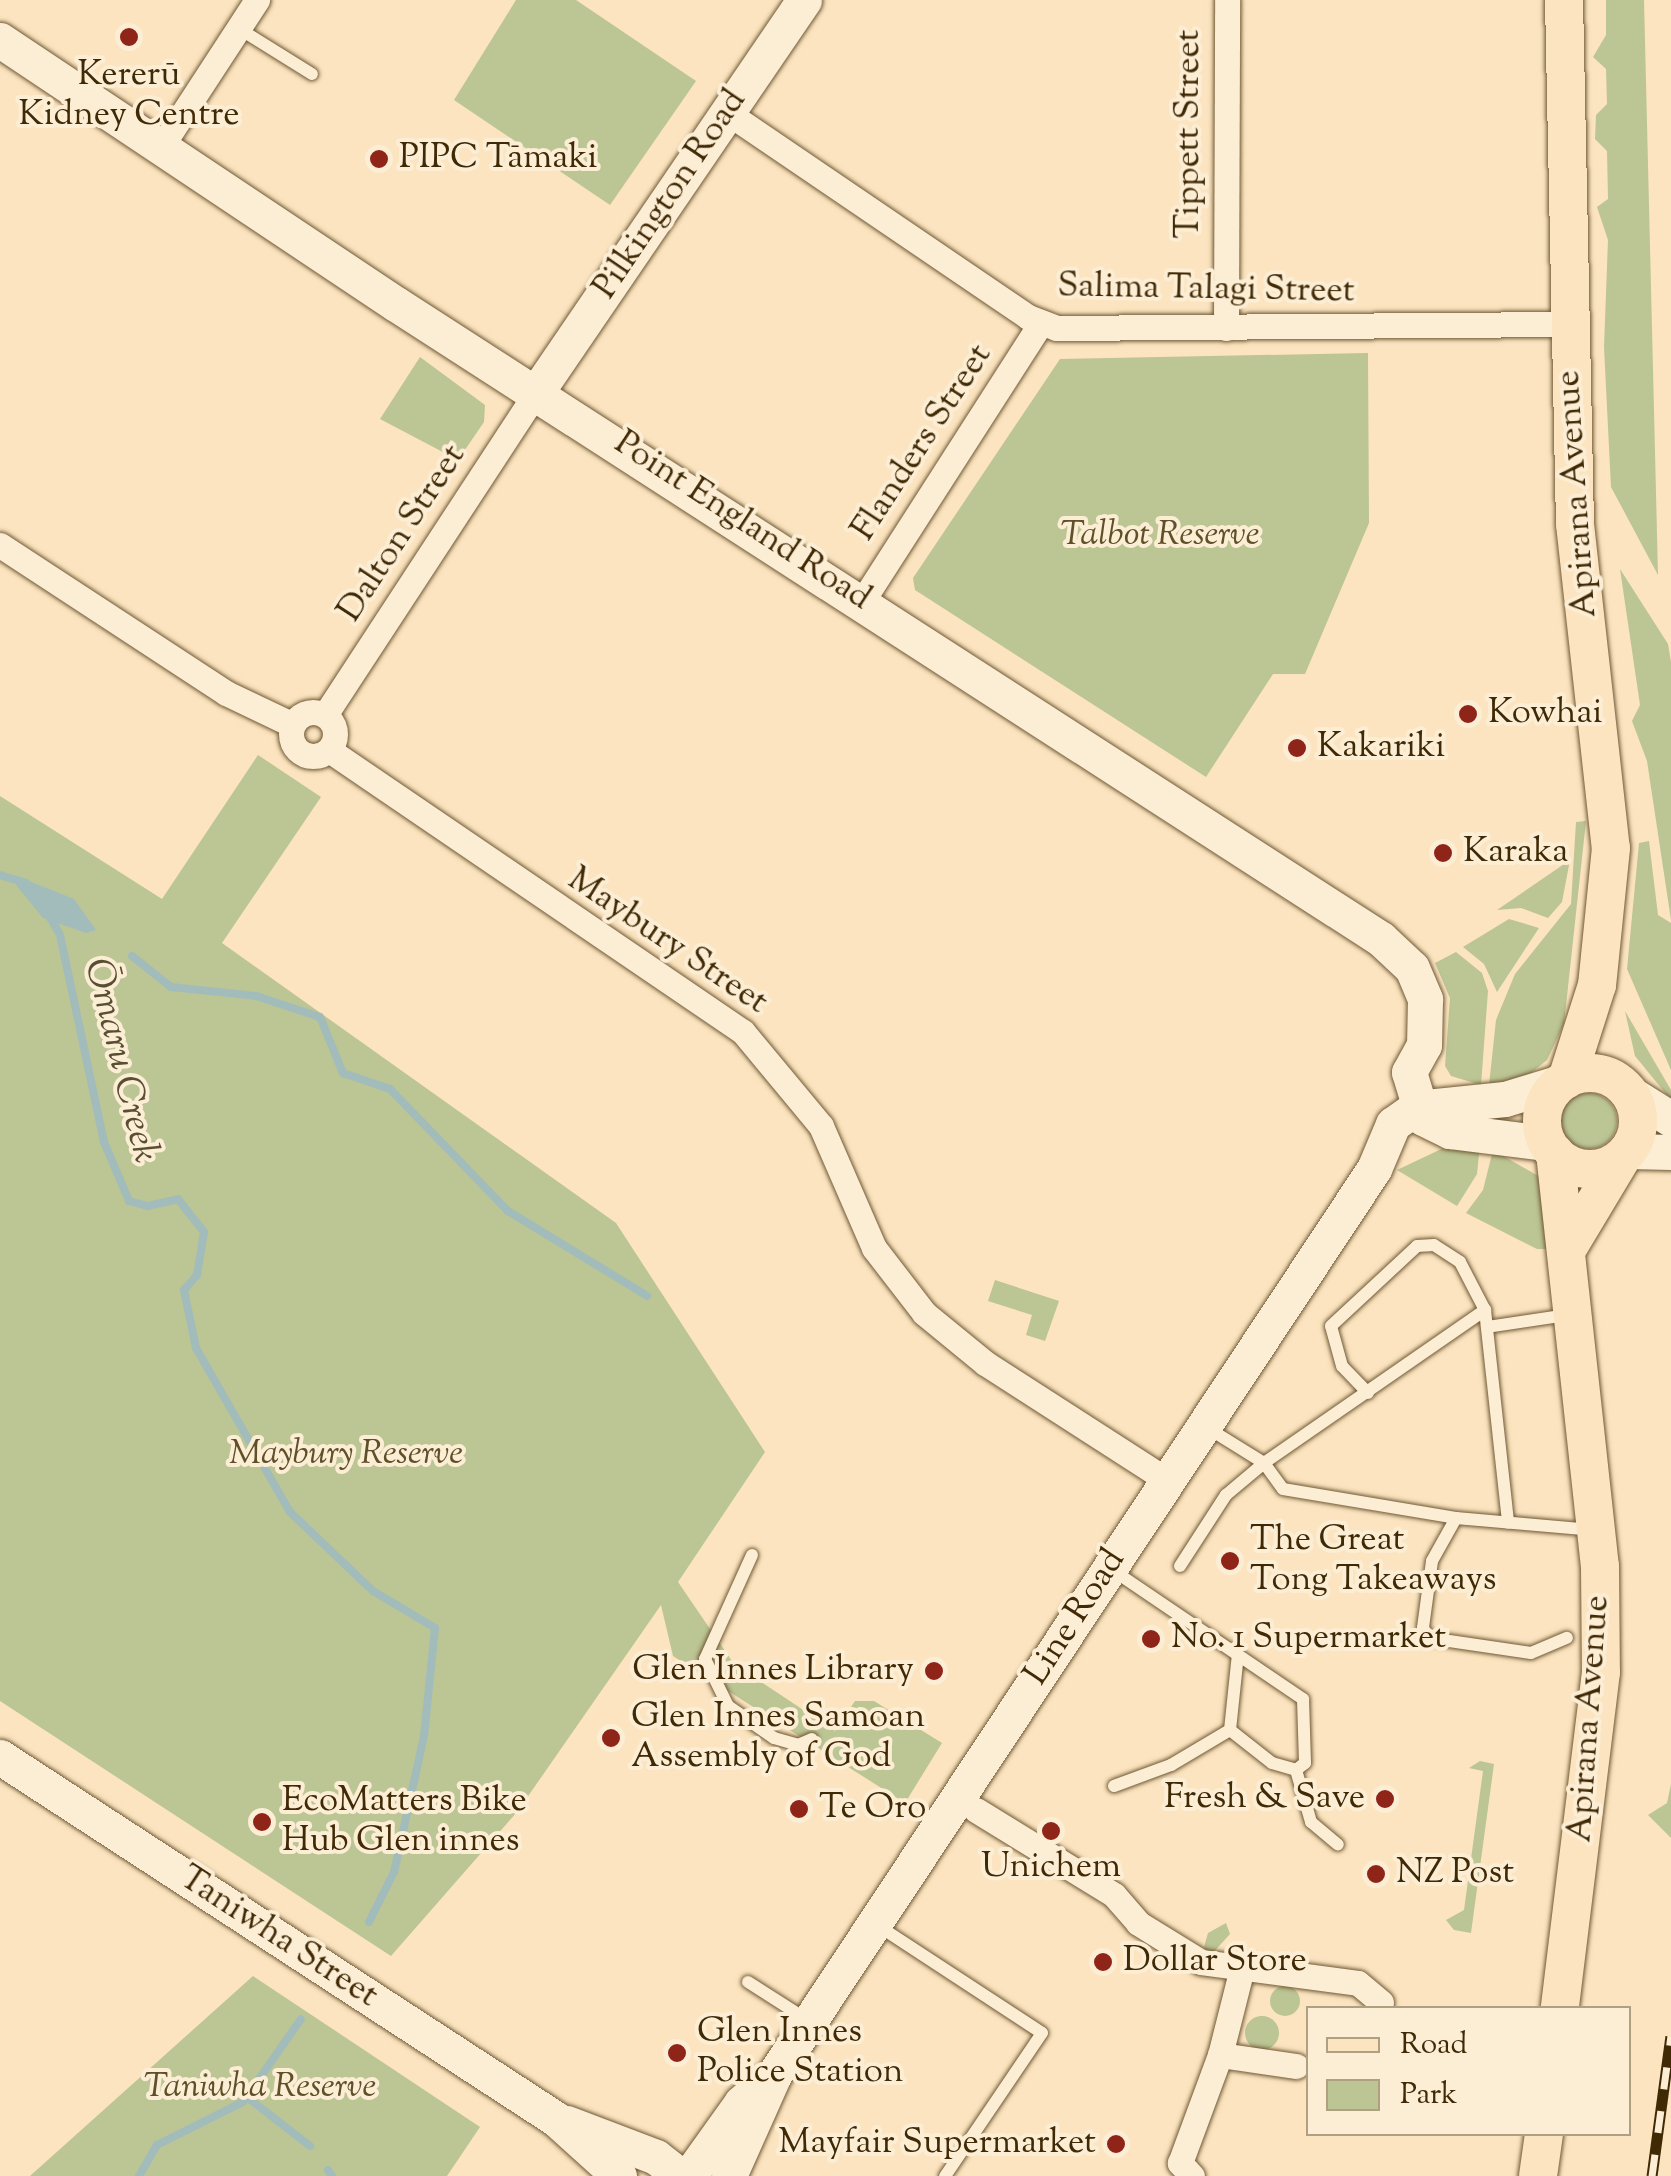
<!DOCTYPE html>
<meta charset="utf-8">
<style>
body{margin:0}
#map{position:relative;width:1671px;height:2176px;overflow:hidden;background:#fbe4bf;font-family:"Sorts Mill Goudy",serif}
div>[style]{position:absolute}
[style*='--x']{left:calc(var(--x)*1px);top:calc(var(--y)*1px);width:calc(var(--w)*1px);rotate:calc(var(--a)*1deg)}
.green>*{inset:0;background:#bcc594}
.round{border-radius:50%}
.water>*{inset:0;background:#a2bcbb}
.stream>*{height:8px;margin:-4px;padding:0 4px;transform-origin:4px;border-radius:4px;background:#a2bcbb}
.roads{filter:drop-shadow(0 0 2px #6f5834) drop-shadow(0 0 2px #6f5834)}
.lane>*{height:12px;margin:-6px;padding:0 6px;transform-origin:6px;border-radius:6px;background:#fcedd5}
.street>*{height:25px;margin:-12.5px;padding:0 12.5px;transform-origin:12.5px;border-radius:12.5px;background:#fcedd5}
.street>.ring{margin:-12.5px;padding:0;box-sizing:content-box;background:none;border:25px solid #fcedd5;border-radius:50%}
.secondary>*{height:35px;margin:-17.5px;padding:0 17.5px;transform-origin:17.5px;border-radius:17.5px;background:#fcedd5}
.primary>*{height:38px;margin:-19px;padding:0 19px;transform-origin:19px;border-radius:19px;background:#fbe4bf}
.primary>.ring{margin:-19px;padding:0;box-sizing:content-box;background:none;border:38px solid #fbe4bf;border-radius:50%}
.rail>*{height:11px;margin-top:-5.5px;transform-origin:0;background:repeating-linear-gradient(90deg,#fcedd5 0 22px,#402905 0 44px);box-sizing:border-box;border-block:2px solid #402905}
.dots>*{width:28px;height:28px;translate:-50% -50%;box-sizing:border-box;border:5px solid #fcedd5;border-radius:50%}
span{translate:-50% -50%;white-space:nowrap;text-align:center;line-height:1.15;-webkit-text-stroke:8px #fcedd5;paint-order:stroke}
.poi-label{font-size:35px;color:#402905}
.left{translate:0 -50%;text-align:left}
.right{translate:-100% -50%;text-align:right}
.street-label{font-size:35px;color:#402905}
.park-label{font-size:35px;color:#5f5029;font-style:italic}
.water-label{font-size:38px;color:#584e32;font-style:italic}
.legend{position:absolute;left:1306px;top:2006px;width:325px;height:130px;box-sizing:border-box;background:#fcedd5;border:2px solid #b19f82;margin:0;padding:12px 18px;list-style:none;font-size:30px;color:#402905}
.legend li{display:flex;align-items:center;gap:20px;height:50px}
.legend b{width:50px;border:2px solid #b19f82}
</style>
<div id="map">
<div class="green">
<div style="clip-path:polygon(516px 0,576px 0,696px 81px,610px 205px,454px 100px)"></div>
<div style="clip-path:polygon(1606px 0,1644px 0,1658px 575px,1611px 487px,1604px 347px,1608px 240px,1597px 207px,1608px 199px,1607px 151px,1595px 139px,1596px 115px,1607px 104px,1606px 69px,1593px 57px,1606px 35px)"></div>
<div style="clip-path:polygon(1368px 353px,1369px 523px,1305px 674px,1273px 674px,1206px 777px,915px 590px,913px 578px,1060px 359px)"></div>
<div style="clip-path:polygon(420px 357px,485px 405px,484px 422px,458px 460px,380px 419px)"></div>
<div style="clip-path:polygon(1620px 569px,1668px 644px,1671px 662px,1671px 920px,1647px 761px,1632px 721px,1640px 705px)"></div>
<div style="clip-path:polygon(258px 755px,321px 797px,222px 943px,616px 1223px,765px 1452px,678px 1582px,734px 1664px,835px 1731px,855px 1701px,874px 1701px,942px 1743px,905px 1803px,673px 1656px,661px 1605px,517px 1812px,391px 1956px,0 1701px,0 796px,162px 899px)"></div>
<div style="clip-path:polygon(1586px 821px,1564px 1024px,1547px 1060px,1525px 1078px,1489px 1085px,1496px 1020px,1515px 974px,1571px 904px,1576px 822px)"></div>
<div style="clip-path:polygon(1649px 841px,1658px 915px,1671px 923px,1671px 1070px,1627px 969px,1639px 843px)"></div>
<div style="clip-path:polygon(1570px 860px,1562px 902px,1548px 918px,1521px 908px,1497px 910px)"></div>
<div style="clip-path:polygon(1509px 919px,1539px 928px,1497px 992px,1484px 964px,1463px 947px)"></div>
<div style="clip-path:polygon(1456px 952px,1482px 973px,1488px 991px,1481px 1085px,1451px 1076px,1445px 1066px,1450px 998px,1435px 963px)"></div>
<div style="clip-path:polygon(1625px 1011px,1671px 1090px,1671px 1100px,1635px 1056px)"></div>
<div class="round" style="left:1561px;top:1093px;width:56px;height:56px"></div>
<div style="clip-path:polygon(1454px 1143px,1480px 1144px,1477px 1174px,1457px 1206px,1397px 1170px)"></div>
<div style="clip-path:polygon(1493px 1150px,1540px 1177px,1549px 1249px,1537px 1249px,1466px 1213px,1483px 1190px)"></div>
<div style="clip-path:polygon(995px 1280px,1059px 1301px,1045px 1341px,1026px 1335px,1032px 1315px,988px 1301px)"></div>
<div style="clip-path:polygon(1480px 1761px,1494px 1764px,1471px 1933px,1454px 1930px,1446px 1920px,1464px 1910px,1483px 1771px,1469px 1768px)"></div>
<div style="clip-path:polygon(1671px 1784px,1671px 1838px,1648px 1815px,1667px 1803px)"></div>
<div style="clip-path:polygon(1226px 1923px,1230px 1934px,1211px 1955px,1204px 1947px,1208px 1933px)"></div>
<div style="clip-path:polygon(253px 1976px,480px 2127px,447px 2176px,30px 2176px)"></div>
<div class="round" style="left:1270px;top:1986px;width:30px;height:30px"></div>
<div class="round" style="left:1245px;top:2016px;width:34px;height:34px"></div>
</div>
<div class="water">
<div style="clip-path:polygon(19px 877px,74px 899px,96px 930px,86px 933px,43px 918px,16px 885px)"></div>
</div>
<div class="stream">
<div style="--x:0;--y:875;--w:27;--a:17"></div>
<div style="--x:48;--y:914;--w:24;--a:60"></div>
<div style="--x:60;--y:935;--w:212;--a:78"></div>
<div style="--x:104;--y:1142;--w:64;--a:67"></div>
<div style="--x:129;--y:1201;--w:20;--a:15"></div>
<div style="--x:148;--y:1206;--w:31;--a:-13"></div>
<div style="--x:178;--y:1199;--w:42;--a:51.8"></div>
<div style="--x:204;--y:1232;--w:44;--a:99.2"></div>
<div style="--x:197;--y:1275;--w:20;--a:131"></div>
<div style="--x:184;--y:1290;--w:59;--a:78.3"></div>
<div style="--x:196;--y:1348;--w:189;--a:60.2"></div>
<div style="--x:290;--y:1512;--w:115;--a:43.6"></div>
<div style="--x:373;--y:1591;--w:72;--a:30.8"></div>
<div style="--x:435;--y:1628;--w:109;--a:95.8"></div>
<div style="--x:424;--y:1736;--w:139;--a:102.4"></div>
<div style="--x:394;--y:1872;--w:56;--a:116.6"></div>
<div style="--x:132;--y:956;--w:50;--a:38.5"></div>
<div style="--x:171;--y:987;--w:85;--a:6"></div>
<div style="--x:256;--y:996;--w:67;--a:18.2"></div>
<div style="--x:320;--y:1017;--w:61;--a:67.7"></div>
<div style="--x:343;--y:1073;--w:50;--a:18.8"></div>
<div style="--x:390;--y:1089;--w:170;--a:46"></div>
<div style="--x:508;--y:1211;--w:163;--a:31.4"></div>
<div style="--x:247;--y:2097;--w:80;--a:37.9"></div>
<div style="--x:328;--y:2170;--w:7;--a:56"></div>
<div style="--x:139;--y:2176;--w:36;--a:-60"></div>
<div style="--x:157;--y:2145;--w:96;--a:-26.6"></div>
<div style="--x:243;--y:2102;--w:101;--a:-55.1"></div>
</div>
<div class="roads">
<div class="lane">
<div style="--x:238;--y:28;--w:87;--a:31.9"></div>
<div style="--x:1487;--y:1327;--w:81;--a:-8.5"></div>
<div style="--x:1368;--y:1393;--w:37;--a:-134"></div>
<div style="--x:1342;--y:1366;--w:41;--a:-105.4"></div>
<div style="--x:1331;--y:1326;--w:117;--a:-42.9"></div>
<div style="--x:1417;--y:1246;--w:17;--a:-3"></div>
<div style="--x:1434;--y:1245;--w:31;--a:33"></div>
<div style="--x:1460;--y:1262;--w:54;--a:62.5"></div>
<div style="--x:1206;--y:1427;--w:68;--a:31.8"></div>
<div style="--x:1264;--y:1463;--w:32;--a:54"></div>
<div style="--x:1283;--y:1489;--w:175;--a:9.5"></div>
<div style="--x:1456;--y:1518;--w:139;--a:5"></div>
<div style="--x:1456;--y:1518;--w:49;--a:119.2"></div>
<div style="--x:1432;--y:1561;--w:68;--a:97.7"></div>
<div style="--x:1423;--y:1628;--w:12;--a:59"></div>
<div style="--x:1429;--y:1638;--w:103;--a:8.4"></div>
<div style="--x:1531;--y:1653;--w:39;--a:-23"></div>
<div style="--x:752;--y:1555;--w:114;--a:114.3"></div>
<div style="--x:705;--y:1659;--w:52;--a:63.9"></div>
<div style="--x:728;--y:1706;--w:56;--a:34.8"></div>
<div style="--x:774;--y:1738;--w:25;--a:16"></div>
<div style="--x:798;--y:1745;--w:15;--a:-23"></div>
<div style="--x:1180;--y:1566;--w:85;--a:-57.1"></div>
<div style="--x:1226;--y:1495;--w:50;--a:-40.1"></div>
<div style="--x:1264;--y:1463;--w:269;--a:-34.7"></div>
<div style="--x:1485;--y:1310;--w:214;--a:83.8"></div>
<div style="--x:1111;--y:1569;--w:232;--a:34.1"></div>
<div style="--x:1303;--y:1699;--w:64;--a:88.2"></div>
<div style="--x:1305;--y:1763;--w:11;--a:142"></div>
<div style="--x:1230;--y:1730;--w:53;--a:38.2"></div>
<div style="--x:1272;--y:1763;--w:25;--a:16"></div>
<div style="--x:1230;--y:1730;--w:76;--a:-84"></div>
<div style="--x:1296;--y:1770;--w:54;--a:73.9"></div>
<div style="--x:1311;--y:1822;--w:35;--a:40"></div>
<div style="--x:1114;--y:1786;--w:61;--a:-20.2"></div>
<div style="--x:1171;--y:1765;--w:69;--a:-30.7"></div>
<div style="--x:877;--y:1925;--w:197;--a:33.2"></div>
<div style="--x:1042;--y:2033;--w:173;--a:124.1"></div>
<div style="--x:748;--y:1982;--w:72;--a:32.6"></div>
</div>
<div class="street">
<div style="--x:728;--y:113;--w:363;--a:34.2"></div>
<div style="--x:1028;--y:317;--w:30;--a:21"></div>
<div style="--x:1056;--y:328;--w:511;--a:-0.45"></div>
<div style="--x:161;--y:147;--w:176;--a:-56.9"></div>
<div style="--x:1226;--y:328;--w:328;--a:-89.8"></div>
<div style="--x:0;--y:545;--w:270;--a:33.2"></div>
<div style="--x:226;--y:693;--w:74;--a:25.5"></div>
<div style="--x:863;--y:600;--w:329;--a:-57.3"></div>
<div class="ring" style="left:291px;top:712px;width:19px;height:19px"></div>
<div style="--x:325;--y:715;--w:389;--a:-56.8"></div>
<div style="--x:329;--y:750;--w:501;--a:34.26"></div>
<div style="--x:743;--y:1032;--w:122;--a:50.3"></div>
<div style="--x:821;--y:1126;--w:133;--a:66.5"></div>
<div style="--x:874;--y:1248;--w:82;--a:52.4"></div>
<div style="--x:924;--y:1313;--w:79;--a:39.3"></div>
<div style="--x:985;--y:1363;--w:218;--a:32.8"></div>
<div style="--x:976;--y:1810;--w:162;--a:31.6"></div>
<div style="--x:1114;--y:1895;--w:37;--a:49"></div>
<div style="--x:1138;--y:1923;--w:74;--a:31.8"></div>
<div style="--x:1201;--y:1962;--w:158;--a:7.6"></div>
<div style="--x:1358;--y:1983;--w:30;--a:40"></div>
<div style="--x:1220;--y:2055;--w:77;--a:8.2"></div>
<div style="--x:1192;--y:2176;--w:18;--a:-133"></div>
<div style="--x:1180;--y:2163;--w:115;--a:-69.7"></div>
<div style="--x:1220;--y:2055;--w:90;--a:-75.8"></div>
</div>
<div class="secondary">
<div style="--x:0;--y:40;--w:476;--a:33.7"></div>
<div style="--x:396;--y:304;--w:1172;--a:32.81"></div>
<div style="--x:1381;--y:939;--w:42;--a:43.1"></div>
<div style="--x:1412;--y:968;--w:34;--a:67"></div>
<div style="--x:1425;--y:999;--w:46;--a:91.2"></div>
<div style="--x:1424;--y:1045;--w:31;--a:119"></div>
<div style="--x:1409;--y:1072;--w:48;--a:73.1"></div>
<div style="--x:1423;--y:1118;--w:30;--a:26"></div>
<div style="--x:1450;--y:1131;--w:98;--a:7.1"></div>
<div style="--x:538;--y:390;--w:472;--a:-55.7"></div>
<div style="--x:1628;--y:1092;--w:51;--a:32.1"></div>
<div style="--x:1629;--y:1151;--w:42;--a:1.4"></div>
<div style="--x:0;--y:1757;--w:663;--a:33.07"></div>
<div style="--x:556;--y:2119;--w:85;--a:42.1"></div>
<div style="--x:567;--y:2123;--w:95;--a:20.9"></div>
<div style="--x:656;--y:2157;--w:24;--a:38"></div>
<div style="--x:694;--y:2169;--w:81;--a:-54.5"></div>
<div style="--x:741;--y:2103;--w:32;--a:-41"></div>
<div style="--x:729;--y:2176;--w:111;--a:-66"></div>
<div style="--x:774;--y:2075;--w:1087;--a:-56.49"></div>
<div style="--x:1374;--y:1169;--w:49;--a:-67.1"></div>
<div style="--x:1393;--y:1124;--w:28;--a:-35"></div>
<div style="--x:1416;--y:1108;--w:89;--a:-5.8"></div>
<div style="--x:1505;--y:1099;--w:59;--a:-16.9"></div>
</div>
<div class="primary">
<div style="--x:1564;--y:0;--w:524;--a:88.8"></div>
<div style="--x:1575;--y:524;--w:326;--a:83.7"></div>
<div style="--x:1611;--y:848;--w:138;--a:95.8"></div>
<div style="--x:1597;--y:985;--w:99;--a:107.7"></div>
<div class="ring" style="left:1542px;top:1073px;width:58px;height:58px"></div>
<div style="--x:1555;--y:1153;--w:415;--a:83.8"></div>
<div style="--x:1600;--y:1566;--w:106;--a:89.5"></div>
<div style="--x:1601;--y:1672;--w:338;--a:97"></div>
<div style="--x:1566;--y:1251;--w:107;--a:-59.1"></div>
<div style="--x:1538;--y:2176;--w:42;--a:-81.9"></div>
</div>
</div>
<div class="rail">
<div style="--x:1652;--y:2176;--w:141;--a:-82.3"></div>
</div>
<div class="dots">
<div style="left:129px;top:37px;background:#8f2418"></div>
<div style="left:379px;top:159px;background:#8f2418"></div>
<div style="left:1468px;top:714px;background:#8f2418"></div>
<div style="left:1297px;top:748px;background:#8f2418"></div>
<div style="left:1443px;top:853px;background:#8f2418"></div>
<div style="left:1230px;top:1561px;background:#8f2418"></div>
<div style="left:1151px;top:1639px;background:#8f2418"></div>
<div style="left:934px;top:1671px;background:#8f2418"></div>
<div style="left:611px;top:1738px;background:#8f2418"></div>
<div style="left:1385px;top:1799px;background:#8f2418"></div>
<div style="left:799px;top:1809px;background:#8f2418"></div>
<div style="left:262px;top:1822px;background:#8f2418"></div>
<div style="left:1051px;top:1831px;background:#8f2418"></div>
<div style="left:1376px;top:1874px;background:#8f2418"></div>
<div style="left:1103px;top:1962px;background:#8f2418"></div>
<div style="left:677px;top:2053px;background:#8f2418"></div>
<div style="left:1116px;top:2144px;background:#8f2418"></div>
</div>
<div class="poi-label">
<span style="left:129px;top:96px">Kererū<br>Kidney Centre</span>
<span class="left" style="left:399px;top:159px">PIPC Tāmaki</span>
<span class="left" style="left:1488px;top:714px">Kowhai</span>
<span class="left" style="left:1317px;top:748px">Kakariki</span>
<span class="left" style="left:1463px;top:853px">Karaka</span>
<span class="left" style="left:1250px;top:1561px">The Great<br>Tong Takeaways</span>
<span class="left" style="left:1171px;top:1639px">No. 1 Supermarket</span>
<span class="right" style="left:914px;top:1671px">Glen Innes Library</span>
<span class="left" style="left:631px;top:1738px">Glen Innes Samoan<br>Assembly of God</span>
<span class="right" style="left:1365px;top:1799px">Fresh &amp; Save</span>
<span class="left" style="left:282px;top:1822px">EcoMatters Bike<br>Hub Glen innes</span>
<span class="left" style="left:819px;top:1809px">Te Oro</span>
<span style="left:1051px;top:1868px">Unichem</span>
<span class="left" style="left:1396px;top:1874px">NZ Post</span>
<span class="left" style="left:1123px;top:1962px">Dollar Store</span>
<span class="left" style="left:697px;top:2053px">Glen Innes<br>Police Station</span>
<span class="right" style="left:1096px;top:2144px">Mayfair Supermarket</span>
</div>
<div class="street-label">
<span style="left:1190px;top:134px;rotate:-90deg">Tippett Street</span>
<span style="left:671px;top:195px;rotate:-56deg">Pilkington Road</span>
<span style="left:1206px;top:290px;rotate:1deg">Salima Talagi Street</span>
<span style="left:923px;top:443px;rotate:-57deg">Flanders Street</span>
<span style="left:1578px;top:494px;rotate:-94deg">Apirana Avenue</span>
<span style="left:742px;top:522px;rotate:33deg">Point England Road</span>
<span style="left:403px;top:534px;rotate:-57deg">Dalton Street</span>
<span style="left:667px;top:942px;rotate:34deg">Maybury Street</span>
<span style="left:1076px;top:1618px;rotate:-57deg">Line Road</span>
<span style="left:1590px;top:1719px;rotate:-86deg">Apirana Avenue</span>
<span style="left:278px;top:1938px;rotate:33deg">Taniwha Street</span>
</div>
<div class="park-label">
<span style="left:1160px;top:536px">Talbot Reserve</span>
<span style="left:346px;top:1455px">Maybury Reserve</span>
<span style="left:260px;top:2088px">Taniwha Reserve</span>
</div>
<div class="water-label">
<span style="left:119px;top:1061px;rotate:76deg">Ōmaru Creek</span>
</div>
<ul class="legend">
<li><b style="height:12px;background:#fbe4bf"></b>Road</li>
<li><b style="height:28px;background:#bcc594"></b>Park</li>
</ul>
</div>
